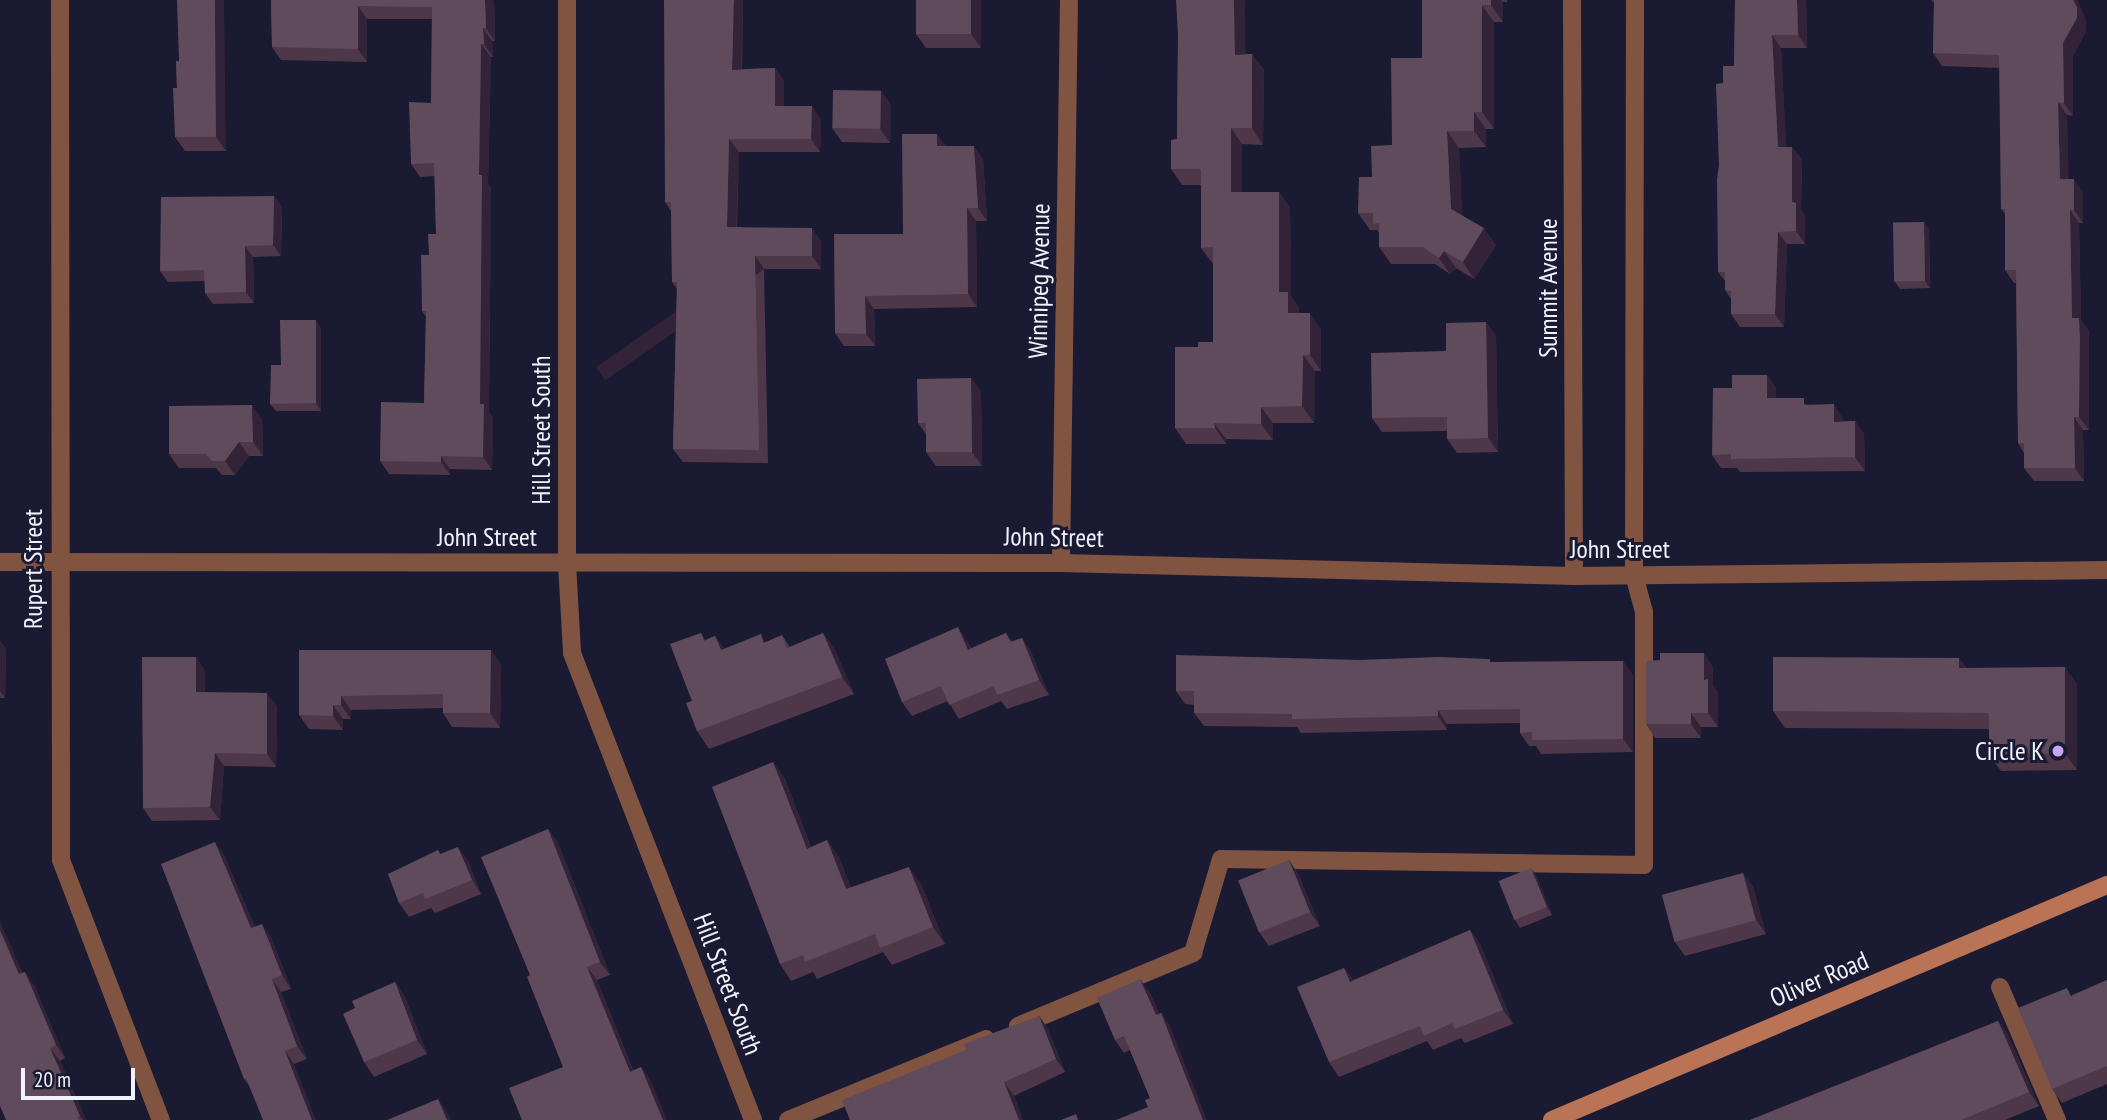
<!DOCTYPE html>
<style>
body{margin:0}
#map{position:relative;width:2107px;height:1120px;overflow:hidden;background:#1a1a33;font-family:"PT Sans Narrow",sans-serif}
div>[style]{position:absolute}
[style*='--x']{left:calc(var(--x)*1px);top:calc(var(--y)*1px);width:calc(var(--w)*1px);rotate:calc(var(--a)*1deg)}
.service>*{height:18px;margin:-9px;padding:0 9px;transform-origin:9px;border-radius:9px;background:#815442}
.minor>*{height:18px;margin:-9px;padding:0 9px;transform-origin:9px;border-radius:9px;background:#815442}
.tertiary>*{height:18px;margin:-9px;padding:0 9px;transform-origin:9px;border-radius:9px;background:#815442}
.secondary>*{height:18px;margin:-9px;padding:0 9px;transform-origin:9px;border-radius:9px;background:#ba7355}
.wall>*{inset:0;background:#4e3749}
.shaded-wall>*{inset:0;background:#322338;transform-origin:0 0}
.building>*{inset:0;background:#604b5c;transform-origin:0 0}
.dots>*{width:19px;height:19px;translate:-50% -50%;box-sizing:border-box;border:4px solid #1a1a33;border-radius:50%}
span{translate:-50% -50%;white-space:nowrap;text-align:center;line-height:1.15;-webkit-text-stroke:6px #1a1a33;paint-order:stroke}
.street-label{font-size:26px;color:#f1f2fd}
.poi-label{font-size:26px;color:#f1f2fd}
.right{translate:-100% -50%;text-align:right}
.scale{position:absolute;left:21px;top:1068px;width:114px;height:32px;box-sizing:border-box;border:4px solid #f1f2fd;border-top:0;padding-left:9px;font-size:21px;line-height:24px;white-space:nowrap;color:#f1f2fd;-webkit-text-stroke:5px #1a1a33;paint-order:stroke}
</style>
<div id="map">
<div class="service">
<div style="--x:2000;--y:987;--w:145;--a:66.8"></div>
<div style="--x:1018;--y:1026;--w:190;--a:-22.6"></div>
<div style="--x:1193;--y:953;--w:98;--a:-73.4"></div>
<div style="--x:1221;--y:859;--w:423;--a:0.8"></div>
<div style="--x:1644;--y:865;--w:253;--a:-90"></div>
<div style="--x:1644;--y:612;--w:38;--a:-105"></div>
<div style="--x:788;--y:1120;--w:214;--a:-22.2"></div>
</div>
<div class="minor">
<div style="--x:60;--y:0;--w:860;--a:89.93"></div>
<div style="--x:61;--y:860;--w:279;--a:69"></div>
<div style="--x:567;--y:0;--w:563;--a:90"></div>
<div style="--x:567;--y:563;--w:90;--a:86.8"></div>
<div style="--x:572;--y:653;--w:501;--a:68.81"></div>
<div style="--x:1572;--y:0;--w:576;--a:89.8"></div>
<div style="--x:1061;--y:563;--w:563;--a:-89.19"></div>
<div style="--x:1634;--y:575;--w:575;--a:-89.9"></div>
</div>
<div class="tertiary">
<div style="--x:0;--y:562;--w:1061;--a:0.05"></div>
<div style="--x:1061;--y:563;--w:513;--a:1.45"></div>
<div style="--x:1574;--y:576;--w:533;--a:-0.64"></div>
</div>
<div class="secondary">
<div style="--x:1552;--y:1120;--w:603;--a:-22.95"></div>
</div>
<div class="wall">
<div style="clip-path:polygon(271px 0,494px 2px,495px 41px,492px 41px,493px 57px,491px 57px,488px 184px,491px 188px,489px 412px,493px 417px,492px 470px,450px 469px,450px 475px,389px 474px,380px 461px,424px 403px,426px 317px,422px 311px,429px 255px,436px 234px,435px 176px,420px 177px,411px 164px,431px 103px,432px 19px,367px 19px,367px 62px,281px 60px,272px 47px)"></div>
<div style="clip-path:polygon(743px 0,742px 69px,775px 68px,784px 81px,784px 106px,821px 119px,820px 152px,739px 152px,737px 227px,821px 241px,821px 269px,764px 269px,768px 463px,683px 462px,673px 449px,677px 289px,672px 282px,671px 211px,665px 202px)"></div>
<div style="clip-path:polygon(916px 0,981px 0,981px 48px,926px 48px,916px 34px)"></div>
<div style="clip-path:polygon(1422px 0,1507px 0,1507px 2px,1503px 2px,1503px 22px,1494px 22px,1494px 129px,1486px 129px,1486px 147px,1459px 148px,1462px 216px,1496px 245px,1474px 279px,1456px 268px,1450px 274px,1435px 264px,1391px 264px,1379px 247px,1379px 233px,1377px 230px,1370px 230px,1358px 213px,1372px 177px,1392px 145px,1422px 58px)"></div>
<div style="clip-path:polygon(1735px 0,1806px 0,1807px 48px,1781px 48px,1786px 147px,1792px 147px,1802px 160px,1801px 210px,1805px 216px,1805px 244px,1787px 244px,1784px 327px,1740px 327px,1731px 314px,1731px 299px,1725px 290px,1725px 281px,1718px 272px,1723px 83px,1734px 66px)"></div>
<div style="clip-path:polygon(1931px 0,2077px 0,2086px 20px,2086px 31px,2073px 56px,2073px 116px,2067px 115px,2068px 179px,2083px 192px,2083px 223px,2079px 223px,2081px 320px,2089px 331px,2089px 430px,2083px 430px,2084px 481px,2034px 481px,2024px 468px,2024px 453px,2018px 443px,2016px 283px,2014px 283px,2005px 270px,2005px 214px,2001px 209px,2000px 68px,1942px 66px,1933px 53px,1934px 3px)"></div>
<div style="clip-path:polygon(1178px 35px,1246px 54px,1252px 54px,1264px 70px,1263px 145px,1242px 144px,1242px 192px,1279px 192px,1290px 208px,1291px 296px,1299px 308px,1299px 313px,1321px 329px,1321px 371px,1315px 371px,1314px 423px,1273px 423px,1273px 440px,1226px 439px,1226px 444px,1186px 444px,1175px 428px,1198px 347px,1213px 342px,1213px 264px,1201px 248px,1201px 185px,1182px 185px,1171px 169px,1177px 139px)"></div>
<div style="clip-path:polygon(176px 61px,226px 151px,185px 151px,175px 137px,177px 88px)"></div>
<div style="clip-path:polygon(881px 91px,891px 105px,890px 143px,842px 142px,832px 128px)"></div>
<div style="clip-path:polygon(946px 146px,983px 159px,987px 221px,976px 221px,977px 307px,874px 309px,875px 346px,844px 346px,835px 333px,903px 234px)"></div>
<div style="clip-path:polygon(274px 196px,282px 207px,281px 256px,253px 257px,254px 303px,213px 304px,205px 293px,205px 281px,168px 282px,160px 271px)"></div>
<div style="clip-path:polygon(1929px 229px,1930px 288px,1900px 289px,1895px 282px)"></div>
<div style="clip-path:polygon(1486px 322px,1496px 336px,1498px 452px,1457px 453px,1447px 439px,1447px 431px,1382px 432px,1372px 418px,1446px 351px)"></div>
<div style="clip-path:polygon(321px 328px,321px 411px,276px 411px,270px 404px,281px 365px)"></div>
<div style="clip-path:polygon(1767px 375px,1776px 388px,1776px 398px,1809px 405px,1843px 418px,1843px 421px,1855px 421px,1864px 434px,1865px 471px,1740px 472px,1737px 468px,1721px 468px,1712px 455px,1732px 388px)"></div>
<div style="clip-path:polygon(971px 378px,981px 392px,982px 466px,936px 466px,926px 452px,926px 434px,918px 423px)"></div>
<div style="clip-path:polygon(262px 419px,263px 456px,249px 456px,235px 475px,222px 475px,216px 468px,179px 468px,169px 454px)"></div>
<div style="clip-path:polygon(701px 633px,705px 640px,715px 636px,724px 649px,766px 642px,782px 635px,790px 647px,823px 633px,835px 650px,854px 694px,709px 749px,697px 731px,692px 701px)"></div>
<div style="clip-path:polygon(1006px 633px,1012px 642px,1022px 638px,1031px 652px,1049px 695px,1007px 709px,1001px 701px,959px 719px,948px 701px,912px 716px,902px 702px,967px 641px,971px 648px)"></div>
<div style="clip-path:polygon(0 641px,6px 649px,5px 698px,0 698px)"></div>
<div style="clip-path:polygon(299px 650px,501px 664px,500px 728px,452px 727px,443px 713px,443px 708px,351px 710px,351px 719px,343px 719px,343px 730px,309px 729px,299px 715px)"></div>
<div style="clip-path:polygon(196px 657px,205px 671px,205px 692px,277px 706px,276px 767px,224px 766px,220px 820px,152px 821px,143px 808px)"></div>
<div style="clip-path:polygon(1959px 658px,1966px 668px,2077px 684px,2077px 770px,2001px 771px,1989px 754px,1989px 729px,1785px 728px,1773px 711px)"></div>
<div style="clip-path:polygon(1359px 660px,1492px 662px,1623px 661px,1633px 675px,1633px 752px,1541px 754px,1536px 746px,1529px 746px,1520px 733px,1520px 723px,1447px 724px,1447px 730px,1301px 733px,1297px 727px,1204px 726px,1194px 713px,1194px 705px,1185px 704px,1176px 691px)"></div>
<div style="clip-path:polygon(1713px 667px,1713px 686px,1718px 693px,1718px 727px,1701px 727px,1701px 738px,1655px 738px,1646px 724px)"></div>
<div style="clip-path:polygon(773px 762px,785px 779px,811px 847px,827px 840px,839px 857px,851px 888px,921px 884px,945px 944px,892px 965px,883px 952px,817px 979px,813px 972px,791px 981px,780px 964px)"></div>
<div style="clip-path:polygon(548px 829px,558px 843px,610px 975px,597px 980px,633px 1070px,641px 1067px,651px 1081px,563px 1067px)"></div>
<div style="clip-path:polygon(441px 854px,468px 861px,481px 894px,435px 913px,431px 908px,409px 917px,399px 903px)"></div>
<div style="clip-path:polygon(224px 855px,255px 927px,271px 937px,291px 989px,281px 992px,307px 1059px,294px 1064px,250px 1087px,244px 1079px)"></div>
<div style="clip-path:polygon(1289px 860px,1298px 874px,1320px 926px,1269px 946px,1259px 932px)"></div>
<div style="clip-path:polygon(1743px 873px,1753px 887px,1766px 934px,1685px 956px,1675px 942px)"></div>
<div style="clip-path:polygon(1536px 875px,1552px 915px,1520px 928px,1515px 920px)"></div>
<div style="clip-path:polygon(1470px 930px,1480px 944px,1513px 1024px,1465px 1043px,1461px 1038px,1433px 1050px,1427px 1041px,1339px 1077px,1329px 1062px,1344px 968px,1353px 980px)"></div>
<div style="clip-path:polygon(22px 973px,34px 985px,65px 1058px,60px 1061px,86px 1120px,6px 1120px)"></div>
<div style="clip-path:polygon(2107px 980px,2107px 1084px,2062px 1103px,2052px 1089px,2072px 995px)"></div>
<div style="clip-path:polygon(395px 982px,405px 997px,427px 1054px,374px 1077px,364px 1062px,355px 1008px)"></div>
<div style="clip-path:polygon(1150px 993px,1159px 1014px,1161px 1013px,1170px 1026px,1148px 1107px,1150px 1098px,1130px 1050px,1124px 1053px,1115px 1040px)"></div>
<div style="clip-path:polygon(1039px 1016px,1048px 1029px,1065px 1072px,1014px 1096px,1023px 1120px,850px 1120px,966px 1050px)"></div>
<div style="clip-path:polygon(1998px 1021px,2008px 1035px,2039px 1106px,2005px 1120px,1750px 1120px)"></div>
</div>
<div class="shaded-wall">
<div style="clip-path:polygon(215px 0,224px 0,226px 151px,216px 137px)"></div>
<div style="clip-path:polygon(485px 0,493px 0,494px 2px,495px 41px,486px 28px)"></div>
<div style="clip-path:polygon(734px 0,743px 0,741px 83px,732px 70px)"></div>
<div style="clip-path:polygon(971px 0,981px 0,981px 48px,971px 34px)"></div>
<div style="clip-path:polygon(1234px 0,1245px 0,1246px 71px,1235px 55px)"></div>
<div style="clip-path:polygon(1491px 0,1501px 0,1503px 2px,1503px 22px,1491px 5px)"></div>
<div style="clip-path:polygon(1797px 0,1806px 0,1807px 48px,1798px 35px)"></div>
<div style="clip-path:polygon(2073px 0,2077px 0,2086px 20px,2086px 31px,2073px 56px,2073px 116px,2064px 103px,2063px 43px)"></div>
<div style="clip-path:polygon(1482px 5px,1494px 22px,1494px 129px,1482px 112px)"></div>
<div style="clip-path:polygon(358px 6px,367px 19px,367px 62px,358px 49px)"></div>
<div style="clip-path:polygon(483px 28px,492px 41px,493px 57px,484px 44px)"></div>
<div style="clip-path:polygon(1772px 35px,1781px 48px,1787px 160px,1778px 147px)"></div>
<div style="clip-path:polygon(481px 44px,491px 57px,488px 184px,491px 188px,489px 412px,493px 417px,492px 470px,483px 457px,480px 404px,479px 175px)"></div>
<div style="clip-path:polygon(1252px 54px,1264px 70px,1263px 145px,1252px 128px)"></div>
<div style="clip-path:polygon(775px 68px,784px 81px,784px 119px,775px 106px)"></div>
<div style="clip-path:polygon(881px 91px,891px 105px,890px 143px,880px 129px)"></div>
<div style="clip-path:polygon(2058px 102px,2067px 115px,2069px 192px,2060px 179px)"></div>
<div style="clip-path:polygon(812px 106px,821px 119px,820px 152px,811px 139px)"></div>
<div style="clip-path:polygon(1474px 112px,1486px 129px,1486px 147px,1474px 131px)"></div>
<div style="clip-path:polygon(1231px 128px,1242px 144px,1242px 208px,1231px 192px)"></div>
<div style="clip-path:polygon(1447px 131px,1459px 148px,1463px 226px,1451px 209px)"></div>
<div style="clip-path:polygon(937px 134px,946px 146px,937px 146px)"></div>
<div style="clip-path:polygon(729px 139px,739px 152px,736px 240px,727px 227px)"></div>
<div style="clip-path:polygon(974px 146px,983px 159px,987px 221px,978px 208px)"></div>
<div style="clip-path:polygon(1792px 147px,1802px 160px,1801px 210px,1805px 216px,1805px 244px,1796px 231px,1792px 202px)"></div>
<div style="clip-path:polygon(2074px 179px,2083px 192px,2083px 223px,2074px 210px)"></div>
<div style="clip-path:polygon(1279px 192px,1290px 208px,1291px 296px,1299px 308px,1299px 329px,1288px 313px,1279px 292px)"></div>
<div style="clip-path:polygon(274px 196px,282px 207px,281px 256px,273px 245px)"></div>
<div style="clip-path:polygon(967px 208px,976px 221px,977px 307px,968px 294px)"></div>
<div style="clip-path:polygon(2070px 210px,2079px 223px,2081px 320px,2089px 331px,2089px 430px,2079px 417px,2072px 318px)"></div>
<div style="clip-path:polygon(1924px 222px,1929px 229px,1930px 288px,1925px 281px)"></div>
<div style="clip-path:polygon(812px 228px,821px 241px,821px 269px,812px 256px)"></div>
<div style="clip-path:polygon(1484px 228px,1496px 245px,1474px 279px,1463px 262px)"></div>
<div style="clip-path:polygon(1778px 232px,1787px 244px,1784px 327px,1775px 314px)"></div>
<div style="clip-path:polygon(245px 246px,253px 257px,254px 303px,246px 292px)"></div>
<div style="clip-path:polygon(1444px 251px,1456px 268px,1450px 274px,1439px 258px)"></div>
<div style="left:755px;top:256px;width:16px;height:194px;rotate:55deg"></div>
<div style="clip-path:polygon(865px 296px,874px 309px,875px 346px,866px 334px)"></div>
<div style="clip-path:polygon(1310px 313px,1321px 329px,1321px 371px,1310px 355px)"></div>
<div style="clip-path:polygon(316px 320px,321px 328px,321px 411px,316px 403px)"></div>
<div style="clip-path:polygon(1486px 322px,1496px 336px,1498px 452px,1488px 438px)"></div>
<div style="clip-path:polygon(1303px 355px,1315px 371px,1314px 423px,1302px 406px)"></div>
<div style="clip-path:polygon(1767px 375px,1776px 388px,1776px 412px,1767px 398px)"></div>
<div style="clip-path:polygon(971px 378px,981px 392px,982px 466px,972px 452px)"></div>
<div style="clip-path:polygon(1834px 404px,1843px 418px,1843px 435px,1834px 422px)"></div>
<div style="clip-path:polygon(252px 405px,262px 419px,263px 456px,253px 442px)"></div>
<div style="clip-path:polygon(1261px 407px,1273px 423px,1273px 440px,1261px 424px)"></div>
<div style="clip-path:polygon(2074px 417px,2083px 430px,2084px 481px,2075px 468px)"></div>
<div style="clip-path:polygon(1855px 421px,1864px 434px,1865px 471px,1855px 457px)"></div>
<div style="clip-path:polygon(1214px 423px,1226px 439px,1226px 444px,1215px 428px)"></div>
<div style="clip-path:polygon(239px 442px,249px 456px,235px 475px,225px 461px)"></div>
<div style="clip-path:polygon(441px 456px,450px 469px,450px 475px,441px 462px)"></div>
<div style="clip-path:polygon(958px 627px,967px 641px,977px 664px,968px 650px)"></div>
<div style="clip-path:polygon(823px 633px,835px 650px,854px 694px,842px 677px)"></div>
<div style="clip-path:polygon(715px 636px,728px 653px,721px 650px)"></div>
<div style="clip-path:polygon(1022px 638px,1031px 652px,1049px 695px,1039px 680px)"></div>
<div style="clip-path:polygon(0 641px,6px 649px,5px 698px,0 691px)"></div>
<div style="clip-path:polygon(491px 650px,501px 664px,500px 728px,490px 713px)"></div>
<div style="clip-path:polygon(1704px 653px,1713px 667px,1713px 686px,1718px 693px,1718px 727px,1708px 713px,1704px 680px)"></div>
<div style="clip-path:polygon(196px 657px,205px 671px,205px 706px,196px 692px)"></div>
<div style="clip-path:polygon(1959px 658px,1970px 675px,1959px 668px)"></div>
<div style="clip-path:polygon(1623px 661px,1633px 675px,1633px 752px,1623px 739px)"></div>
<div style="clip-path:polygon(2065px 667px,2077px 684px,2077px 770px,2065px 753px)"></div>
<div style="clip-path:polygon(267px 693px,277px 706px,276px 767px,267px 754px)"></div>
<div style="clip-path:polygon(341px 696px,351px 710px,351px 719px,341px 705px)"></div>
<div style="clip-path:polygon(333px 705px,343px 719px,343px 730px,333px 716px)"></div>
<div style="clip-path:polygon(1438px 710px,1447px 724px,1447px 730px,1438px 716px)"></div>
<div style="clip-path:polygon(1691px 713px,1701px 727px,1701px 738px,1691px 724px)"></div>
<div style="clip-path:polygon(215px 753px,224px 766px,220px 820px,210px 807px)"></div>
<div style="clip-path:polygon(773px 762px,785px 779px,818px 866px,807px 849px)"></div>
<div style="clip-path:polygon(548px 829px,558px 843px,610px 975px,600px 962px)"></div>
<div style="clip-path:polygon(827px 840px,839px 857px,858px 906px,846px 889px)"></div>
<div style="clip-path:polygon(215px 842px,224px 855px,261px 941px,251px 928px)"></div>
<div style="clip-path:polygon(458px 847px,468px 861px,481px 894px,472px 880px)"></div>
<div style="clip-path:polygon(1289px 860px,1298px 874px,1320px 926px,1310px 912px)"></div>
<div style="clip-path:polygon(909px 867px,921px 884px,945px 944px,933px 927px)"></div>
<div style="clip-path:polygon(1531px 868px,1536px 875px,1552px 915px,1547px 907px)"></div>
<div style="clip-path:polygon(1743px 873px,1753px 887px,1766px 934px,1756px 920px)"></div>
<div style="clip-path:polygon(0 921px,29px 987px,19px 974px,0 930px)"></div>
<div style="clip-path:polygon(262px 924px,271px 937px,291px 989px,282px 975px)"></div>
<div style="clip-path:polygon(1470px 930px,1480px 944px,1513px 1024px,1503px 1010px)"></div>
<div style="clip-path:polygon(587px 967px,597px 980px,639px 1086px,630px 1072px)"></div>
<div style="clip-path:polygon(1344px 968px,1354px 982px,1350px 982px)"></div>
<div style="clip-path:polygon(25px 972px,34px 985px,65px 1058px,56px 1045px)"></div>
<div style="clip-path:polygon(272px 979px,281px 992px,307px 1059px,297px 1046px)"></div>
<div style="clip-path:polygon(1140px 979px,1150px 993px,1165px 1029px,1156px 1015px)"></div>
<div style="clip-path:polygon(395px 982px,405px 997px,427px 1054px,417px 1040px)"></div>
<div style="clip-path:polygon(1161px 1013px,1170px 1026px,1207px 1120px,1203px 1120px)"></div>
<div style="clip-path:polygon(1039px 1016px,1048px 1029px,1065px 1072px,1056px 1059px)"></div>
<div style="clip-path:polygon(1998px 1021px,2008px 1035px,2039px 1106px,2029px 1092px)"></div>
<div style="clip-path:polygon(50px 1048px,60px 1061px,86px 1120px,83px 1120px,80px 1116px)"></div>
<div style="clip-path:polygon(285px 1051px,294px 1064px,316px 1120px,312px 1120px)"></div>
<div style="clip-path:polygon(641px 1067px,651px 1081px,667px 1120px,663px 1120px)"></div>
<div style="clip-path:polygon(1004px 1082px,1014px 1096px,1023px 1120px,1019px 1120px)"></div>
<div style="clip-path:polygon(438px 1099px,447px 1112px,451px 1120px,447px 1120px)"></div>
</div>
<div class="building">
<div style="clip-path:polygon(177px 0,215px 0,216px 137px,175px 137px,173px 88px,177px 88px,176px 61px,179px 61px)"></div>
<div style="clip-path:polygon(271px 0,485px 0,486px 28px,483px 28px,484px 44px,481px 44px,479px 175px,482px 175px,480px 404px,484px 404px,483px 457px,441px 456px,441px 462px,380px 461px,381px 402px,424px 403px,426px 311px,422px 311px,421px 255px,429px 255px,428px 234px,436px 234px,434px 163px,411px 164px,409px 102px,431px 103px,432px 7px,358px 6px,358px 49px,272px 47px)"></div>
<div style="clip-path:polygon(664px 0,734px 0,732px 70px,775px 68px,775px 106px,812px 106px,811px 139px,729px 139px,727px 227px,812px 228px,812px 256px,755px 256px,759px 450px,673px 449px,677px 282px,672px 282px,671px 202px,665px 202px)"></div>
<div style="left:916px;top:0;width:55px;height:34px"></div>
<div style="clip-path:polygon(1176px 0,1234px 0,1235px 55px,1252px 54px,1252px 128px,1231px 128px,1231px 192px,1279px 192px,1279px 292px,1288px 292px,1288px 313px,1310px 313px,1310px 355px,1303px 355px,1302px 406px,1261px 407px,1261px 424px,1214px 423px,1215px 428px,1175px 428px,1175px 347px,1198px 347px,1198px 342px,1213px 342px,1213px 247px,1201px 248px,1201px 169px,1171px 169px,1171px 140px,1177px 139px,1178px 35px)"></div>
<div style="clip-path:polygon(1422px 0,1491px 0,1491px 5px,1482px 5px,1482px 112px,1474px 112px,1474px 131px,1447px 131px,1451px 209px,1484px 228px,1463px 262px,1444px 251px,1439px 258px,1423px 247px,1379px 247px,1379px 223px,1373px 224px,1373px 213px,1358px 213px,1359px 177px,1372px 177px,1371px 146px,1392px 145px,1391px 58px,1422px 58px)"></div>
<div style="clip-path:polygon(1735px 0,1797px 0,1798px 35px,1772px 35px,1778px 147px,1792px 147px,1792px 202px,1796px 203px,1796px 231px,1778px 232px,1775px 314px,1731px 314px,1731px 291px,1725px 290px,1725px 272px,1718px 272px,1717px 179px,1719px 165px,1716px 84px,1723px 83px,1723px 66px,1734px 66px)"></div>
<div style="clip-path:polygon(1934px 0,2073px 0,2077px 7px,2077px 18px,2063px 43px,2064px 103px,2058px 102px,2060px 179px,2074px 179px,2074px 210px,2070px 210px,2072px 318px,2079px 318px,2080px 339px,2079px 417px,2074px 417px,2075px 468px,2024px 468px,2024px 443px,2018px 443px,2016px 270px,2005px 270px,2005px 209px,2001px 209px,1999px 55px,1933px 53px)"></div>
<div style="left:833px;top:90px;width:48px;height:38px;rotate:1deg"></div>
<div style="clip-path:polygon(902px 134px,937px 134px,937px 146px,974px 146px,978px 208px,967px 208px,968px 294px,865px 296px,866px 334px,835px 333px,834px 234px,903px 234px)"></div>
<div style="clip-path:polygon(274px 196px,273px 245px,245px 246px,246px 292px,205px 293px,204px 270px,160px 271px,161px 197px)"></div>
<div style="left:1924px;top:222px;width:59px;height:31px;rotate:89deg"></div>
<div style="clip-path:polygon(280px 320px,316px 320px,316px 403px,270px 404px,271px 365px,281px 365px)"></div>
<div style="clip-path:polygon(1486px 322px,1488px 438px,1447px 439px,1447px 417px,1372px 418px,1371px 353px,1446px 351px,1446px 323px)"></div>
<div style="clip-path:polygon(1732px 375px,1767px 375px,1767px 398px,1804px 398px,1804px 405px,1834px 404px,1834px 422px,1855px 421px,1855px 457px,1731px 459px,1731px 454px,1712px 455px,1713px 388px,1732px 388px)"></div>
<div style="clip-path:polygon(971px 378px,972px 452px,926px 452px,926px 423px,918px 423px,917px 379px)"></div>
<div style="clip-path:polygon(252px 405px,253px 442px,239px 442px,225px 461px,212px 461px,206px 454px,169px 454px,169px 406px)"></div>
<div style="clip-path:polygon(958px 627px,968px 650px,1006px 633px,1010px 642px,1022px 638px,1039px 680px,997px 695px,994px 686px,949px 705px,941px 686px,902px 702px,885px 659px)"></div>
<div style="clip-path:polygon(701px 633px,704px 641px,715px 636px,721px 650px,761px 634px,764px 643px,782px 635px,787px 648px,823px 633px,842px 677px,697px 731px,686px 703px,692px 701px,670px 644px)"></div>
<div style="clip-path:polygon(299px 650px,491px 650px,490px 713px,443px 713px,443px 694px,341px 696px,341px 705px,333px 705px,333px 716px,299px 715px)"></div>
<div style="clip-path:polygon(1660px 653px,1704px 653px,1704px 680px,1708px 679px,1708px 713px,1691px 713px,1691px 724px,1646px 724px,1646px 661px,1660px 660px)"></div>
<div style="clip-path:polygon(1176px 655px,1359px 660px,1438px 657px,1490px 659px,1490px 662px,1623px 661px,1623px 739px,1532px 740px,1532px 732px,1520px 733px,1520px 709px,1438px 710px,1438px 716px,1292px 719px,1292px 714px,1194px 713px,1194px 691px,1176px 691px)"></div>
<div style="clip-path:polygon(142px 657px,196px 657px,196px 692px,267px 693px,267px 754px,215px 753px,210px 807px,143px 808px)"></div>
<div style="clip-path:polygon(1773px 657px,1959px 658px,1959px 668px,2065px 667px,2065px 753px,1989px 754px,1989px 713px,1773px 711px)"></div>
<div style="clip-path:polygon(773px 762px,807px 849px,827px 840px,846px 889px,909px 867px,933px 927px,880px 948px,875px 934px,805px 962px,803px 955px,780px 964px,712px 787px)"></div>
<div style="clip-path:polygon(548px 829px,600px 962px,587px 967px,630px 1072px,641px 1067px,663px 1120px,522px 1120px,509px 1088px,563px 1067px,527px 977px,530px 975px,481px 857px)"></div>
<div style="clip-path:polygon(215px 842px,251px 928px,262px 924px,282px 975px,272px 979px,297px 1046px,285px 1051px,312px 1120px,263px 1120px,246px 1078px,244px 1079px,161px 864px)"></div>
<div style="clip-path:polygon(458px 847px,472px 880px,425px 899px,423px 893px,399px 903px,388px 874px,438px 850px,440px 854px)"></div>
<div style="left:1289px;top:860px;width:56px;height:55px;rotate:68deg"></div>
<div style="left:1531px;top:868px;width:42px;height:35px;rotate:68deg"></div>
<div style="left:1743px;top:873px;width:49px;height:84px;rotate:75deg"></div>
<div style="clip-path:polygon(0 930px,19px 974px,25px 972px,56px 1045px,50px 1048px,80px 1116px,77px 1117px,79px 1120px,6px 1120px,0 1106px)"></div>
<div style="clip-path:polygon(1470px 930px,1503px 1010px,1455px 1029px,1452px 1023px,1424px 1036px,1420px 1026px,1329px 1062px,1297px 987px,1344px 968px,1350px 982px)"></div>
<div style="clip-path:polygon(1140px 979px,1156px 1015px,1161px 1013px,1203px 1120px,1116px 1120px,1148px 1107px,1145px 1100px,1150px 1098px,1124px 1036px,1115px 1040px,1097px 998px)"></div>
<div style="clip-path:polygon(2107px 980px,2107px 1066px,2052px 1089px,2018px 1008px,2067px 988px,2071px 996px)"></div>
<div style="clip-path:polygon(395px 982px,417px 1040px,364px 1062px,343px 1014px,355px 1008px,352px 1001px)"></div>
<div style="clip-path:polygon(1039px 1016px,1056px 1059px,1004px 1082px,1019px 1120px,850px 1120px,842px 1100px,966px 1050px,964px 1044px)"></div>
<div style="clip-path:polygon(1998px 1021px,2029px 1092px,1961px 1120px,1750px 1120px)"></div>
<div style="clip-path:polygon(438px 1099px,447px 1120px,387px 1120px)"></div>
<div style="clip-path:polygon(1076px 1114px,1078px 1120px,1061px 1120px)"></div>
</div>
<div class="dots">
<div style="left:2058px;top:751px;background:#c4a7f1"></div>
</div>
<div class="street-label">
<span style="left:1039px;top:281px;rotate:-89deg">Winnipeg Avenue</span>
<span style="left:1548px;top:288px;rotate:-90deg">Summit Avenue</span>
<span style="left:541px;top:430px;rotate:-90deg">Hill Street South</span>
<span style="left:487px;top:537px">John Street</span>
<span style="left:1054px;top:537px;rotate:1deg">John Street</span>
<span style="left:1620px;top:549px">John Street</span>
<span style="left:33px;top:569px;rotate:-90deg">Rupert Street</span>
<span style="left:1819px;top:979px;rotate:-23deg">Oliver Road</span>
<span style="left:728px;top:984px;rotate:69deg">Hill Street South</span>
</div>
<div class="poi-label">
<span class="right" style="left:2044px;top:751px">Circle K</span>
</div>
<div class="scale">20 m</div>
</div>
